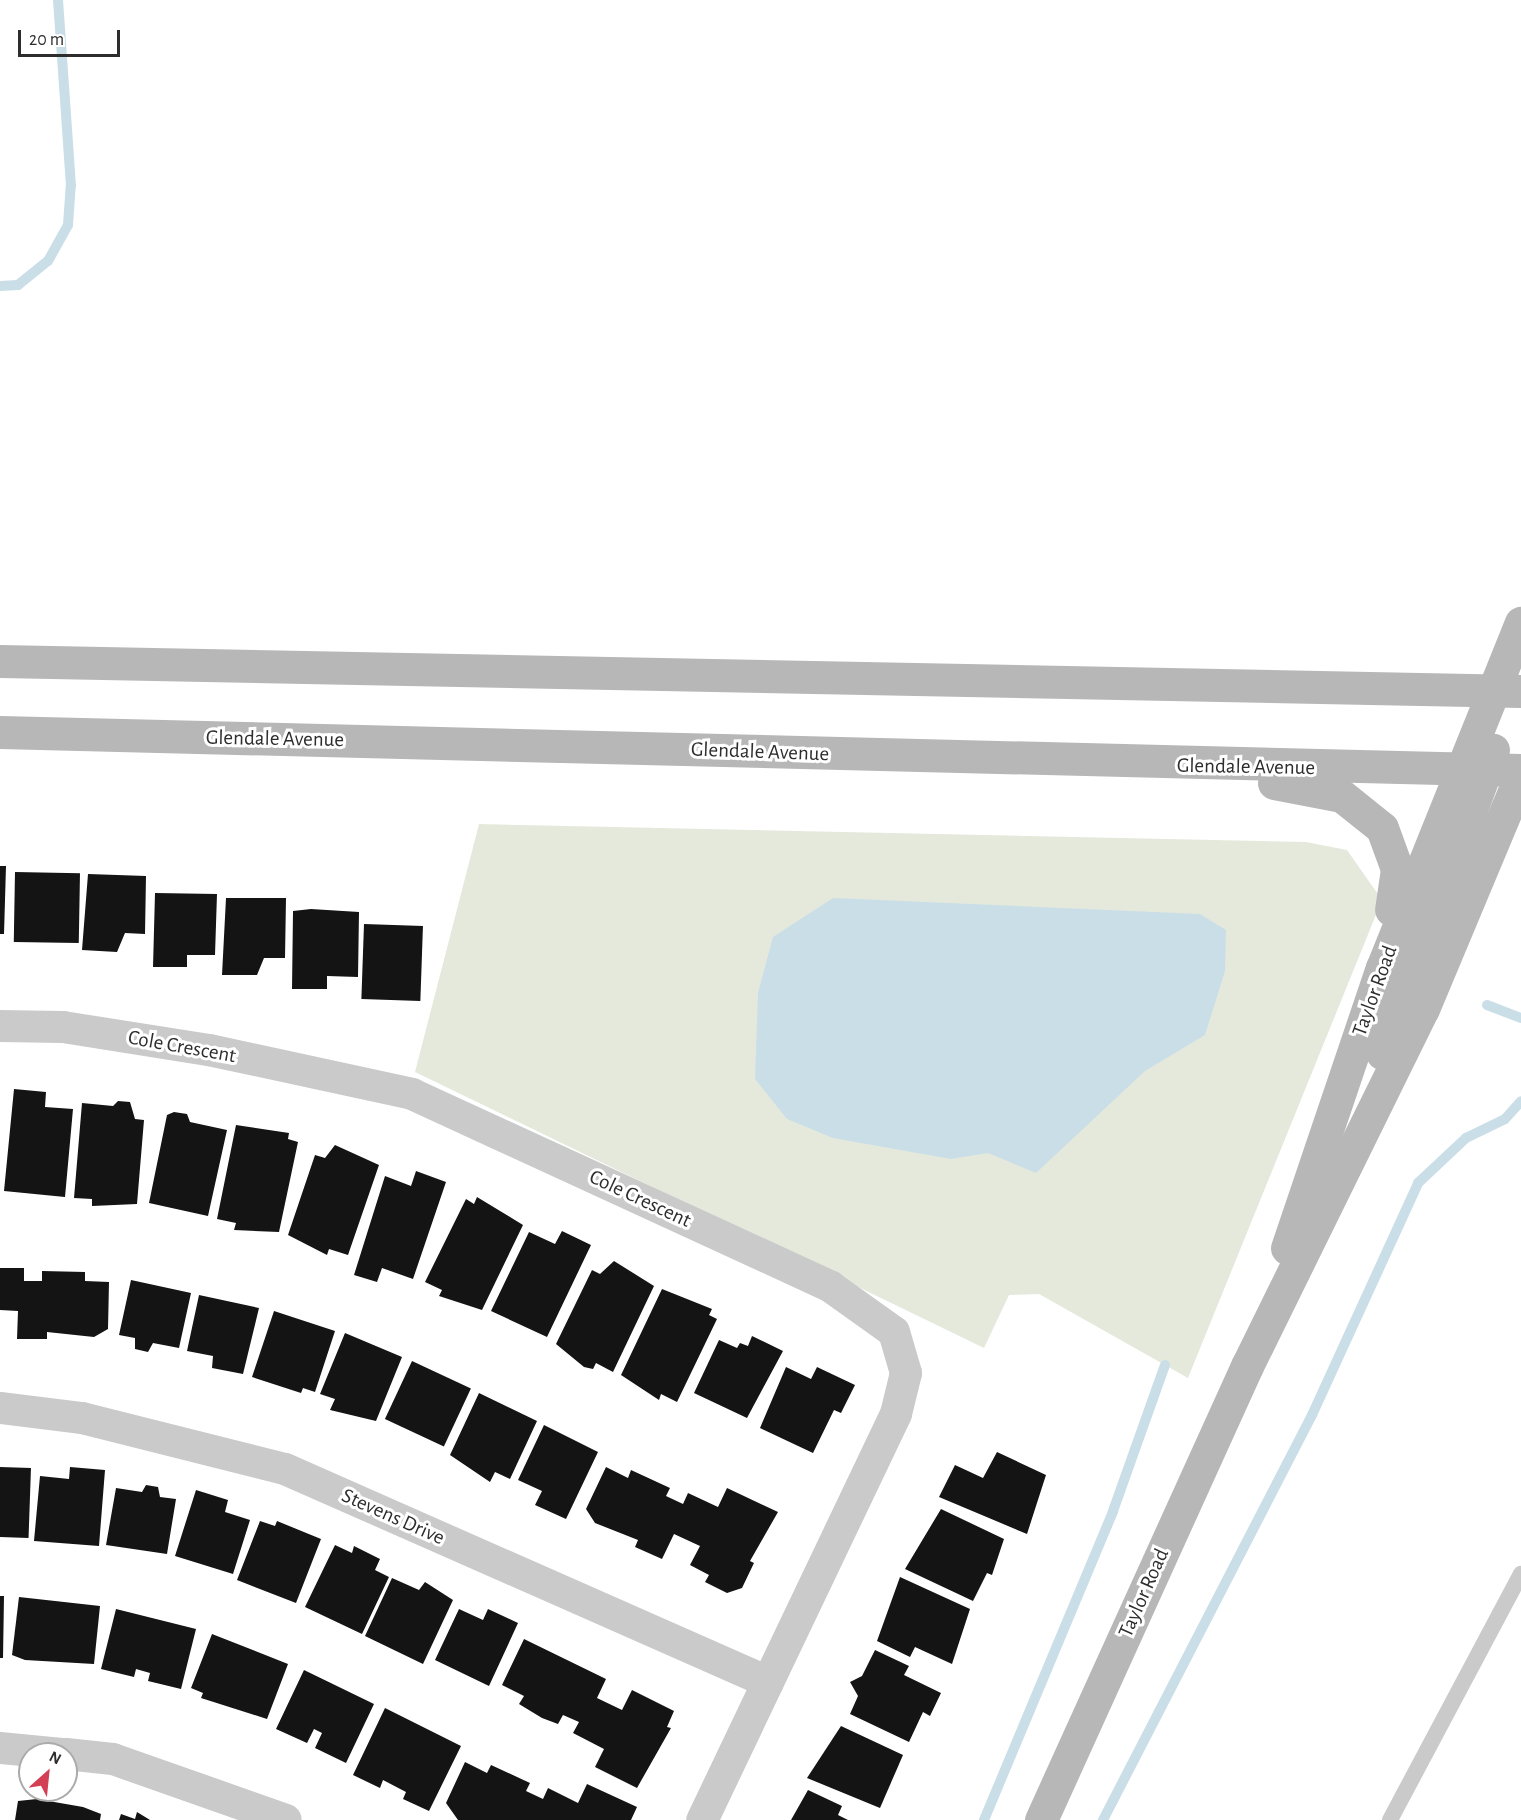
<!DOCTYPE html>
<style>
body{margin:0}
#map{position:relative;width:1521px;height:1820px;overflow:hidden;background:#fff;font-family:"Alegreya Sans",sans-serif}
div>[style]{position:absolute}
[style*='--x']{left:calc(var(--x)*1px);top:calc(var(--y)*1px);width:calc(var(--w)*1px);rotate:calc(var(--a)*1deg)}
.green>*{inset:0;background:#e4e9dc}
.water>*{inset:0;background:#cadee8}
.stream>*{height:10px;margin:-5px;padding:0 5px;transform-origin:5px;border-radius:5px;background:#cadee8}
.building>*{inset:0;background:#141414;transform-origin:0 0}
.lane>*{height:16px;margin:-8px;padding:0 8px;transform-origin:8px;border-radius:8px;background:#cacaca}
.street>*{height:32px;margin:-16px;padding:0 16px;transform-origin:16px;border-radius:16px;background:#cacaca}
.secondary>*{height:33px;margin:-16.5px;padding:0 16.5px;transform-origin:16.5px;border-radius:16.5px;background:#b7b7b7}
span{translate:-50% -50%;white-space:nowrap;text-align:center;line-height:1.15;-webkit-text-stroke:6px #fff;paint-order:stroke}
.street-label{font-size:21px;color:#2d2d2d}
.north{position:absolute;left:18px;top:1742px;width:60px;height:60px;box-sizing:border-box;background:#fff;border:2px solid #ababab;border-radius:50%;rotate:27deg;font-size:16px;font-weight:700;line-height:24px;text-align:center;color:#2d2d2d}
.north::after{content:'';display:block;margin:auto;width:21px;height:27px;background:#d34055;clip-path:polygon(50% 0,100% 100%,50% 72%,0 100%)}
.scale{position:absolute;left:18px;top:30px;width:102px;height:27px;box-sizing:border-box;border:3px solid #2d2d2d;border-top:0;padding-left:8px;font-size:18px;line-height:21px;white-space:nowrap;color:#2d2d2d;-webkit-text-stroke:4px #fff;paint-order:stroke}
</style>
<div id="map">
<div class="green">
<div style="clip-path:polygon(479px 824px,1306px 842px,1347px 850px,1382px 900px,1188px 1378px,1039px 1294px,1009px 1295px,984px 1348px,415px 1072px)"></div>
</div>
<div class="water">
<div style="clip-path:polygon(833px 898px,1200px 914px,1226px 930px,1225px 971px,1205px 1035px,1145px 1071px,1036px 1173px,988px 1153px,951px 1159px,833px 1138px,787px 1119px,755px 1079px,758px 993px,773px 937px)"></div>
</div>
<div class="stream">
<div style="--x:0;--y:286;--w:18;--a:-3"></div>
<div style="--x:18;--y:285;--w:38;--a:-39"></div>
<div style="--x:48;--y:261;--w:41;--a:-60.9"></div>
<div style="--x:68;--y:225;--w:39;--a:-86"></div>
<div style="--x:71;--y:186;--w:186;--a:-94"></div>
<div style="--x:1487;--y:1005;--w:36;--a:21"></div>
<div style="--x:984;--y:1820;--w:335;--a:-67.3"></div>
<div style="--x:1113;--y:1511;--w:155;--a:-70.4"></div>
<div style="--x:1103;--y:1820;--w:456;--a:-62.7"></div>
<div style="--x:1312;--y:1415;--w:255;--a:-65.4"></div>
<div style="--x:1418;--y:1183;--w:66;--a:-43.2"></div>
<div style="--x:1466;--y:1138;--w:43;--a:-26"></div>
<div style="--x:1505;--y:1119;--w:24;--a:-48"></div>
</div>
<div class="building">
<div style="clip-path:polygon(0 866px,6px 866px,4px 934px,0 934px)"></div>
<div style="left:15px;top:872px;width:65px;height:70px;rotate:1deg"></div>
<div style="clip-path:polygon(88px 874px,146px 876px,145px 934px,125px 933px,117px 952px,82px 950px)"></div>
<div style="clip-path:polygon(155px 893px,217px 894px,215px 955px,187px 955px,187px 967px,153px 967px)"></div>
<div style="clip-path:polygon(226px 898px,286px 898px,285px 958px,264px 958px,257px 975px,222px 975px)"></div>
<div style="clip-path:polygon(311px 909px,359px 912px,358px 977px,327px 976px,327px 989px,292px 989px,293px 911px)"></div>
<div style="left:364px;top:924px;width:59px;height:75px;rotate:2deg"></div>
<div style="clip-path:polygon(14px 1089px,46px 1092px,45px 1107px,73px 1109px,65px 1197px,4px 1191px)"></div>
<div style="clip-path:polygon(118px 1101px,130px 1102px,135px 1119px,144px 1120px,137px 1204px,92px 1206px,92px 1199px,74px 1198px,82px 1103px,113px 1106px)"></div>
<div style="clip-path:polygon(174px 1112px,187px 1114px,190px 1122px,227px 1130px,208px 1216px,149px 1203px,167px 1115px)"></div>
<div style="clip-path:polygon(236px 1125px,289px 1133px,288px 1139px,298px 1142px,279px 1232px,234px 1230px,236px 1223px,217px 1219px)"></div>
<div style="clip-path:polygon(335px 1145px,379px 1165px,348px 1255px,329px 1249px,327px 1255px,288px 1235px,315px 1155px,325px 1158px)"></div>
<div style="clip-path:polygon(416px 1171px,446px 1182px,413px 1279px,382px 1268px,377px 1282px,354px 1275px,385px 1176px,411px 1186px)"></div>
<div style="clip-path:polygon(477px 1197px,523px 1225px,482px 1310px,439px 1296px,442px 1290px,425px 1282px,466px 1199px,474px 1204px)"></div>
<div style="clip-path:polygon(562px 1231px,591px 1245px,547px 1337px,491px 1311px,529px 1232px,555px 1244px)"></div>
<div style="clip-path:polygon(614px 1261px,654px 1286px,613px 1372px,596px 1363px,593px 1369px,584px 1367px,556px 1344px,592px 1270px,600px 1274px)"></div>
<div style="clip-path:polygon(0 1268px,24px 1268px,24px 1281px,42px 1281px,42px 1271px,85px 1272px,85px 1281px,109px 1282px,108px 1329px,94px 1337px,47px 1332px,47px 1339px,17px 1339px,18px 1311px,0 1310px)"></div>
<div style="clip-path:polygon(131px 1280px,191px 1293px,179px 1348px,153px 1343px,148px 1352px,135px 1349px,135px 1338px,119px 1335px)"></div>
<div style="clip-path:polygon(662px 1289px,712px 1309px,709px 1315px,717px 1319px,677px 1402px,661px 1394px,659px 1400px,621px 1375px)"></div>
<div style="clip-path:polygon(199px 1295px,259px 1308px,243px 1374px,212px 1368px,213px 1356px,187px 1351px)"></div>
<div style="clip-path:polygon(274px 1311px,335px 1331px,315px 1392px,303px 1388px,301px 1393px,252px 1377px)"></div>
<div style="clip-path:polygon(345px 1333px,402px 1357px,376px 1421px,330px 1410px,335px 1399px,320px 1394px)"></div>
<div style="clip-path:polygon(752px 1336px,783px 1351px,747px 1418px,694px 1393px,719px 1340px,737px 1348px,740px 1343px,748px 1346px)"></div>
<div style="left:412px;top:1361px;width:65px;height:64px;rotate:25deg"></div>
<div style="clip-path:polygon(786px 1367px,811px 1379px,817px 1367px,855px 1385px,841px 1413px,834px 1410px,813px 1453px,760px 1428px)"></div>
<div style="clip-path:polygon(479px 1393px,537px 1421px,510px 1479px,495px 1472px,490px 1482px,450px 1455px)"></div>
<div style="clip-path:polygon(544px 1425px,598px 1452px,566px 1519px,535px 1505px,542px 1491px,518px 1480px)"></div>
<div style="clip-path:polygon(997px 1452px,1046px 1475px,1027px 1534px,939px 1497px,955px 1465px,983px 1478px)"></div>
<div style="left:0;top:1467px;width:31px;height:70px;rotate:2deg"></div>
<div style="clip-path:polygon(70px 1467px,105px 1470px,99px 1546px,34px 1541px,40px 1476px,69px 1479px)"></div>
<div style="clip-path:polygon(606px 1467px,628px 1478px,631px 1470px,670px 1488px,666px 1496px,683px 1504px,688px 1493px,718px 1507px,727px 1488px,778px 1512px,750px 1561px,754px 1563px,742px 1588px,727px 1593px,705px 1582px,709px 1575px,690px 1565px,700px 1546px,674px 1534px,662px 1559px,635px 1547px,638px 1540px,595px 1523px,586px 1509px)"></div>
<div style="clip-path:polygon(146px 1485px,158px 1487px,160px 1497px,176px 1499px,167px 1554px,106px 1545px,116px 1488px,142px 1492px)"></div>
<div style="clip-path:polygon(196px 1490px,228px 1500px,225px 1512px,250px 1520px,233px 1574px,175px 1556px)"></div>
<div style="clip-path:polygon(941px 1509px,1004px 1539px,992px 1575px,987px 1573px,973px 1601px,905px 1569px)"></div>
<div style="clip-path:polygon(260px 1521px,275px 1526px,277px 1521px,321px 1539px,296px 1603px,237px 1580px)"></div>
<div style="clip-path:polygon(335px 1545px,352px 1553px,354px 1546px,380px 1559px,375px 1570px,389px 1577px,362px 1634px,305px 1607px)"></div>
<div style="clip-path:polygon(900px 1577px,970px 1609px,952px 1664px,915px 1647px,910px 1657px,877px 1641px)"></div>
<div style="clip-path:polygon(392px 1578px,419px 1590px,425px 1582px,453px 1600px,423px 1664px,365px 1636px)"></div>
<div style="clip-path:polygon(0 1596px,4px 1596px,3px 1658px,0 1658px)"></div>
<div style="clip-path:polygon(19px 1597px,100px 1606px,94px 1664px,25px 1660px,12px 1655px)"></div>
<div style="clip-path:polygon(116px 1609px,196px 1629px,181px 1689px,148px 1681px,150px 1673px,136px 1669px,134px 1677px,101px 1669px)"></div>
<div style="clip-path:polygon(459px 1609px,483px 1620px,488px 1609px,518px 1623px,489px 1686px,435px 1660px)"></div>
<div style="clip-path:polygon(212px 1634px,288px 1664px,267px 1719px,201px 1698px,203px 1693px,191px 1688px)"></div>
<div style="clip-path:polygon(524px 1639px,606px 1679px,597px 1698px,622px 1710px,632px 1690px,674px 1711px,667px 1727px,671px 1728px,637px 1788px,595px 1767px,604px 1749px,573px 1733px,579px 1722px,563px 1715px,558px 1724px,542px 1718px,519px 1704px,524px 1696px,502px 1685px)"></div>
<div style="clip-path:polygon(875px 1650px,909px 1666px,904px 1675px,941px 1693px,930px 1716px,923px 1712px,909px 1742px,850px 1714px,858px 1696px,850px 1682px,862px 1676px)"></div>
<div style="clip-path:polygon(304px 1670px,374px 1704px,346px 1763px,315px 1748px,322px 1733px,314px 1729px,307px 1743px,276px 1729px)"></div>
<div style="clip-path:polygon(385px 1708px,461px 1746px,429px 1811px,403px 1799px,406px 1792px,383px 1780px,380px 1788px,353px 1775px)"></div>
<div style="clip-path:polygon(841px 1726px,903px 1755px,880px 1808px,807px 1778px)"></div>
<div style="clip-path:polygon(465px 1762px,487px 1773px,491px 1765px,530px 1783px,526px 1791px,543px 1799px,548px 1788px,578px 1803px,587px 1784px,637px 1807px,631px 1820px,458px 1820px,446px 1803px)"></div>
<div style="clip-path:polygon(808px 1790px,842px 1806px,838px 1815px,848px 1820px,791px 1820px)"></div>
<div style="clip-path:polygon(37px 1799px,83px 1807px,101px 1814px,100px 1820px,15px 1820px,18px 1801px)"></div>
<div style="clip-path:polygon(137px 1812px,150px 1820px,119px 1820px,121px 1814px,135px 1819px)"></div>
</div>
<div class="lane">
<div style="--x:1390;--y:1820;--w:279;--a:-62"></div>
</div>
<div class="street">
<div style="--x:0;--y:1026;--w:63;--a:0.9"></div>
<div style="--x:63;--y:1027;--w:148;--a:9"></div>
<div style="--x:209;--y:1050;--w:208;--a:12.2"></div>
<div style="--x:412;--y:1094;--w:461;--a:24.7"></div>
<div style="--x:831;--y:1287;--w:77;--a:35.5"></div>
<div style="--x:894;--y:1332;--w:43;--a:73.7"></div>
<div style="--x:906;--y:1373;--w:42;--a:103.7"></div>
<div style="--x:896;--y:1414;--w:450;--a:115.5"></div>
<div style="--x:0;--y:1408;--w:83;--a:7"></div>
<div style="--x:82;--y:1418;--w:209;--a:14.1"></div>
<div style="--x:285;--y:1469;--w:528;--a:23.8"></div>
<div style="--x:0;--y:1748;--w:62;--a:5.5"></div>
<div style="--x:66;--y:1754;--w:47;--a:6.1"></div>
<div style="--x:113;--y:1759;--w:183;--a:19.4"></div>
</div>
<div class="secondary">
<div style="--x:0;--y:661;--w:1521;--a:1.13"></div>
<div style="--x:0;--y:732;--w:1521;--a:1.43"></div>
<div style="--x:1274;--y:783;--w:69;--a:10.8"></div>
<div style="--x:1342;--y:796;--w:51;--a:38.7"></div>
<div style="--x:1382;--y:828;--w:44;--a:69.9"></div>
<div style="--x:1397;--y:869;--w:41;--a:98.3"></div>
<div style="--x:1382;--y:1053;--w:323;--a:-69.9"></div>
<div style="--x:1287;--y:1248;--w:296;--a:-71.3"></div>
<div style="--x:1382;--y:968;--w:372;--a:-68.1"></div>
<div style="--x:1041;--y:1820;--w:499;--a:-65.6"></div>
<div style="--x:1247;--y:1366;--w:398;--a:-63.8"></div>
<div style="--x:1423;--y:1009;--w:254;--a:-67.3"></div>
</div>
<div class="street-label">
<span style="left:275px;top:739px;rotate:1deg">Glendale Avenue</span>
<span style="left:760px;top:752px;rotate:2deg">Glendale Avenue</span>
<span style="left:1246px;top:767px;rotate:1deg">Glendale Avenue</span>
<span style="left:1375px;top:991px;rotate:-70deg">Taylor Road</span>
<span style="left:182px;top:1047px;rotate:10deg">Cole Crescent</span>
<span style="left:640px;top:1199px;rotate:25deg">Cole Crescent</span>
<span style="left:393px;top:1517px;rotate:24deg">Stevens Drive</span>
<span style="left:1144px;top:1593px;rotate:-66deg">Taylor Road</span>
</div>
<div class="north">N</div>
<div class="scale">20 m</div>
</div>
